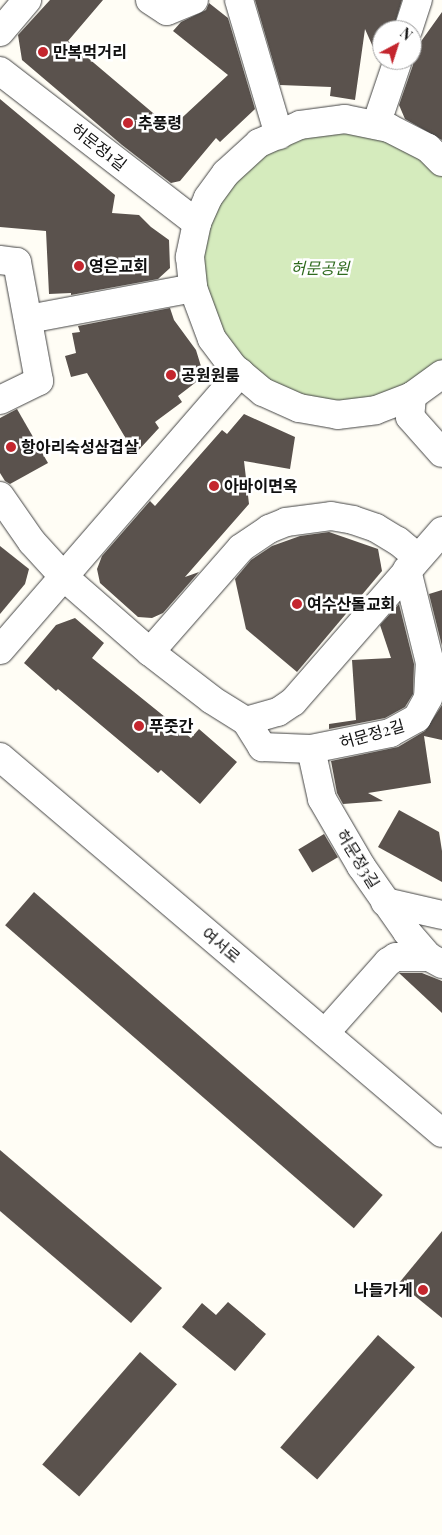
<!DOCTYPE html>
<meta charset="utf-8">
<style>
body{margin:0}
#map{position:relative;width:442px;height:1535px;overflow:hidden;background:#fffdf5;font-family:"Playfair Display","Noto Sans KR",serif}
div>[style]{position:absolute}
[style*='--x']{left:calc(var(--x)*1px);top:calc(var(--y)*1px);width:calc(var(--w)*1px);rotate:calc(var(--a)*1deg)}
.green>*{inset:0;background:#d5ebbd}
.building>*{inset:0;background:#5a524d;transform-origin:0 0}
.roads{filter:drop-shadow(0 0 1px #444) drop-shadow(0 0 1px #444)}
.minor>*{height:28px;margin:-14px;padding:0 14px;transform-origin:14px;border-radius:14px;background:#fff}
.dots>*{width:14px;height:14px;translate:-50% -50%;box-sizing:border-box;border:2px solid #fff;border-radius:50%}
span{translate:-50% -50%;white-space:nowrap;text-align:center;line-height:1.15;-webkit-text-stroke:5px #fff;paint-order:stroke}
.poi-label{font-size:16px;color:#111;font-weight:700}
.left{translate:0 -50%;text-align:left}
.right{translate:-100% -50%;text-align:right}
.street-label{font-size:16px;color:#111}
.park-label{font-size:16px;color:#2f6b1f;font-style:italic}
.north{position:absolute;left:372px;top:20px;width:50px;height:50px;box-sizing:border-box;background:#fff;border:1px solid #a0a0a0;border-radius:50%;rotate:40deg;font-size:14px;font-weight:700;line-height:20px;text-align:center;color:#111}
.north::after{content:'';display:block;margin:auto;width:18px;height:22px;background:#c4262e;clip-path:polygon(50% 0,100% 100%,50% 72%,0 100%)}
</style>
<div id="map">
<div class="green">
<div style="clip-path:polygon(293px 131px,386px 131px,442px 168px,442px 368px,353px 411px,270px 393px,208px 324px,201px 231px,220px 188px)"></div>
</div>
<div class="building">
<div style="clip-path:polygon(50px 0,103px 0,68px 41px,166px 124px,168px 123px,172px 127px,228px 75px,173px 31px,181px 22px,206px 10px,209px 3px,228px 18px,255px 109px,220px 142px,216px 138px,180px 181px,171px 183px,122px 145px,22px 60px,18px 35px)"></div>
<div style="clip-path:polygon(255px 0,402px 0,393px 30px,382px 30px,380px 63px,365px 29px,355px 100px,330px 96px,331px 87px,280px 85px)"></div>
<div style="clip-path:polygon(442px 12px,442px 140px,405px 119px,399px 105px,413px 65px,412px 54px)"></div>
<div style="clip-path:polygon(0 99px,115px 195px,112px 213px,139px 215px,151px 227px,169px 240px,170px 268px,158px 279px,71px 295px,71px 293px,49px 294px,46px 231px,0 227px)"></div>
<div style="clip-path:polygon(170px 308px,174px 320px,196px 350px,204px 376px,178px 396px,182px 402px,155px 422px,159px 428px,135px 454px,87px 373px,71px 377px,65px 356px,76px 353px,72px 333px,80px 332px,78px 326px)"></div>
<div style="clip-path:polygon(17px 409px,48px 463px,10px 484px,5px 481px,0 473px,0 418px)"></div>
<div style="clip-path:polygon(244px 414px,295px 437px,290px 469px,244px 461px,249px 504px,185px 577px,199px 572px,163px 613px,152px 618px,138px 617px,100px 583px,97px 569px,102px 556px,150px 501px,155px 506px,222px 430px,227px 434px)"></div>
<div style="clip-path:polygon(329px 532px,378px 549px,382px 571px,297px 672px,246px 629px,235px 579px,251px 560px,272px 546px,300px 536px)"></div>
<div style="clip-path:polygon(0 546px,29px 569px,25px 584px,0 614px)"></div>
<div style="clip-path:polygon(442px 590px,442px 646px,429px 594px)"></div>
<div style="clip-path:polygon(399px 604px,414px 664px,413px 694px,405px 707px,385px 718px,329px 729px,329px 724px,356px 720px,352px 660px,391px 658px,380px 625px)"></div>
<div style="clip-path:polygon(75px 618px,104px 643px,92px 658px,191px 738px,199px 729px,237px 762px,200px 804px,161px 770px,158px 773px,58px 689px,56px 691px,24px 663px,56px 625px)"></div>
<div style="clip-path:polygon(442px 705px,442px 740px,424px 736px,431px 783px,368px 793px,383px 801px,343px 804px,337px 793px,331px 761px,398px 747px,425px 731px)"></div>
<div style="clip-path:polygon(399px 810px,439px 832px,442px 851px,442px 882px,378px 847px)"></div>
<div style="left:324px;top:834px;width:27px;height:30px;rotate:59deg"></div>
<div style="left:34px;top:892px;width:462px;height:44px;rotate:41deg"></div>
<div style="clip-path:polygon(399px 973px,422px 973px,442px 981px,442px 1013px)"></div>
<div style="clip-path:polygon(0 1150px,162px 1288px,131px 1323px,0 1211px)"></div>
<div style="clip-path:polygon(442px 1231px,442px 1318px,399px 1283px)"></div>
<div style="clip-path:polygon(228px 1302px,266px 1334px,235px 1371px,182px 1327px,202px 1303px,216px 1315px)"></div>
<div style="left:378px;top:1335px;width:49px;height:149px;rotate:41deg"></div>
<div style="left:140px;top:1352px;width:49px;height:149px;rotate:41deg"></div>
</div>
<div class="roads">
<div class="minor">
<div style="--x:150;--y:0;--w:20;--a:33"></div>
<div style="--x:167;--y:11;--w:29;--a:-22"></div>
<div style="--x:239;--y:0;--w:141;--a:73.5"></div>
<div style="--x:408;--y:30;--w:32;--a:-72"></div>
<div style="--x:0;--y:32;--w:42;--a:-49.8"></div>
<div style="--x:0;--y:71;--w:249;--a:37.7"></div>
<div style="--x:376;--y:125;--w:69;--a:-71.3"></div>
<div style="--x:442;--y:162;--w:20;--a:-135"></div>
<div style="--x:428;--y:148;--w:44;--a:-152.9"></div>
<div style="--x:389;--y:128;--w:45;--a:-168.4"></div>
<div style="--x:345;--y:119;--w:45;--a:172.4"></div>
<div style="--x:300;--y:125;--w:45;--a:156.3"></div>
<div style="--x:259;--y:143;--w:45;--a:137.7"></div>
<div style="--x:226;--y:173;--w:31;--a:126"></div>
<div style="--x:208;--y:198;--w:27;--a:114"></div>
<div style="--x:197;--y:223;--w:35;--a:102"></div>
<div style="--x:190;--y:257;--w:31;--a:84"></div>
<div style="--x:193;--y:288;--w:54;--a:69.6"></div>
<div style="--x:212;--y:339;--w:35;--a:53"></div>
<div style="--x:233;--y:367;--w:39;--a:40"></div>
<div style="--x:263;--y:392;--w:39;--a:24"></div>
<div style="--x:299;--y:408;--w:39;--a:10"></div>
<div style="--x:337;--y:415;--w:39;--a:-7"></div>
<div style="--x:376;--y:410;--w:39;--a:-21"></div>
<div style="--x:412;--y:396;--w:37;--a:-36"></div>
<div style="--x:0;--y:260;--w:17;--a:7"></div>
<div style="--x:17;--y:262;--w:121;--a:79.5"></div>
<div style="--x:39;--y:381;--w:43;--a:154"></div>
<div style="--x:29;--y:319;--w:167;--a:-10.7"></div>
<div style="--x:412;--y:396;--w:21;--a:95"></div>
<div style="--x:410;--y:417;--w:48;--a:48.4"></div>
<div style="--x:0;--y:496;--w:56;--a:55.2"></div>
<div style="--x:32;--y:542;--w:47;--a:47.6"></div>
<div style="--x:64;--y:577;--w:114;--a:41.1"></div>
<div style="--x:150;--y:652;--w:78;--a:37.7"></div>
<div style="--x:212;--y:700;--w:40;--a:32"></div>
<div style="--x:246;--y:721;--w:33;--a:-16"></div>
<div style="--x:278;--y:712;--w:18;--a:-34"></div>
<div style="--x:293;--y:702;--w:227;--a:-48.9"></div>
<div style="--x:0;--y:650;--w:367;--a:-49.1"></div>
<div style="--x:150;--y:652;--w:138;--a:-48.8"></div>
<div style="--x:241;--y:548;--w:34;--a:-34"></div>
<div style="--x:269;--y:529;--w:18;--a:-22"></div>
<div style="--x:286;--y:522;--w:45;--a:-7.6"></div>
<div style="--x:331;--y:516;--w:22;--a:10"></div>
<div style="--x:353;--y:520;--w:24;--a:19"></div>
<div style="--x:376;--y:528;--w:26;--a:31"></div>
<div style="--x:398;--y:541;--w:25;--a:40"></div>
<div style="--x:246;--y:721;--w:31;--a:58"></div>
<div style="--x:262;--y:747;--w:49;--a:2.3"></div>
<div style="--x:311;--y:749;--w:81;--a:-11.4"></div>
<div style="--x:390;--y:733;--w:31;--a:-29"></div>
<div style="--x:417;--y:718;--w:23;--a:-61"></div>
<div style="--x:428;--y:698;--w:35;--a:-87"></div>
<div style="--x:430;--y:663;--w:96;--a:-103.9"></div>
<div style="--x:311;--y:749;--w:51;--a:77.6"></div>
<div style="--x:322;--y:799;--w:78;--a:59.8"></div>
<div style="--x:361;--y:866;--w:80;--a:55.1"></div>
<div style="--x:407;--y:932;--w:33;--a:49"></div>
<div style="--x:429;--y:957;--w:15;--a:28"></div>
<div style="--x:0;--y:757;--w:580;--a:40.39"></div>
<div style="--x:385;--y:902;--w:58;--a:12.8"></div>
<div style="--x:325;--y:1033;--w:95;--a:-48.4"></div>
<div style="--x:388;--y:962;--w:9;--a:-32"></div>
<div style="--x:396;--y:957;--w:33;--a:0"></div>
</div>
</div>
<div class="dots">
<div style="left:43px;top:52px;background:#c4262e"></div>
<div style="left:128px;top:123px;background:#c4262e"></div>
<div style="left:79px;top:266px;background:#c4262e"></div>
<div style="left:171px;top:375px;background:#c4262e"></div>
<div style="left:11px;top:447px;background:#c4262e"></div>
<div style="left:214px;top:486px;background:#c4262e"></div>
<div style="left:297px;top:604px;background:#c4262e"></div>
<div style="left:139px;top:726px;background:#c4262e"></div>
<div style="left:423px;top:1290px;background:#c4262e"></div>
</div>
<div class="poi-label">
<span class="left" style="left:53px;top:52px">만복먹거리</span>
<span class="left" style="left:138px;top:123px">추풍령</span>
<span class="left" style="left:89px;top:266px">영은교회</span>
<span class="left" style="left:181px;top:375px">공원원룸</span>
<span class="left" style="left:21px;top:447px">항아리숙성삼겹살</span>
<span class="left" style="left:224px;top:486px">아바이면옥</span>
<span class="left" style="left:307px;top:604px">여수산돌교회</span>
<span class="left" style="left:149px;top:726px">푸줏간</span>
<span class="right" style="left:413px;top:1290px">나들가게</span>
</div>
<div class="street-label">
<span style="left:99px;top:147px;rotate:38deg">허문정1길</span>
<span style="left:372px;top:734px;rotate:-16deg">허문정2길</span>
<span style="left:358px;top:859px;rotate:58deg">허문정3길</span>
<span style="left:221px;top:945px;rotate:40deg">여서로</span>
</div>
<div class="park-label">
<span style="left:320px;top:268px">허문공원</span>
</div>
<div class="north">N</div>
</div>
